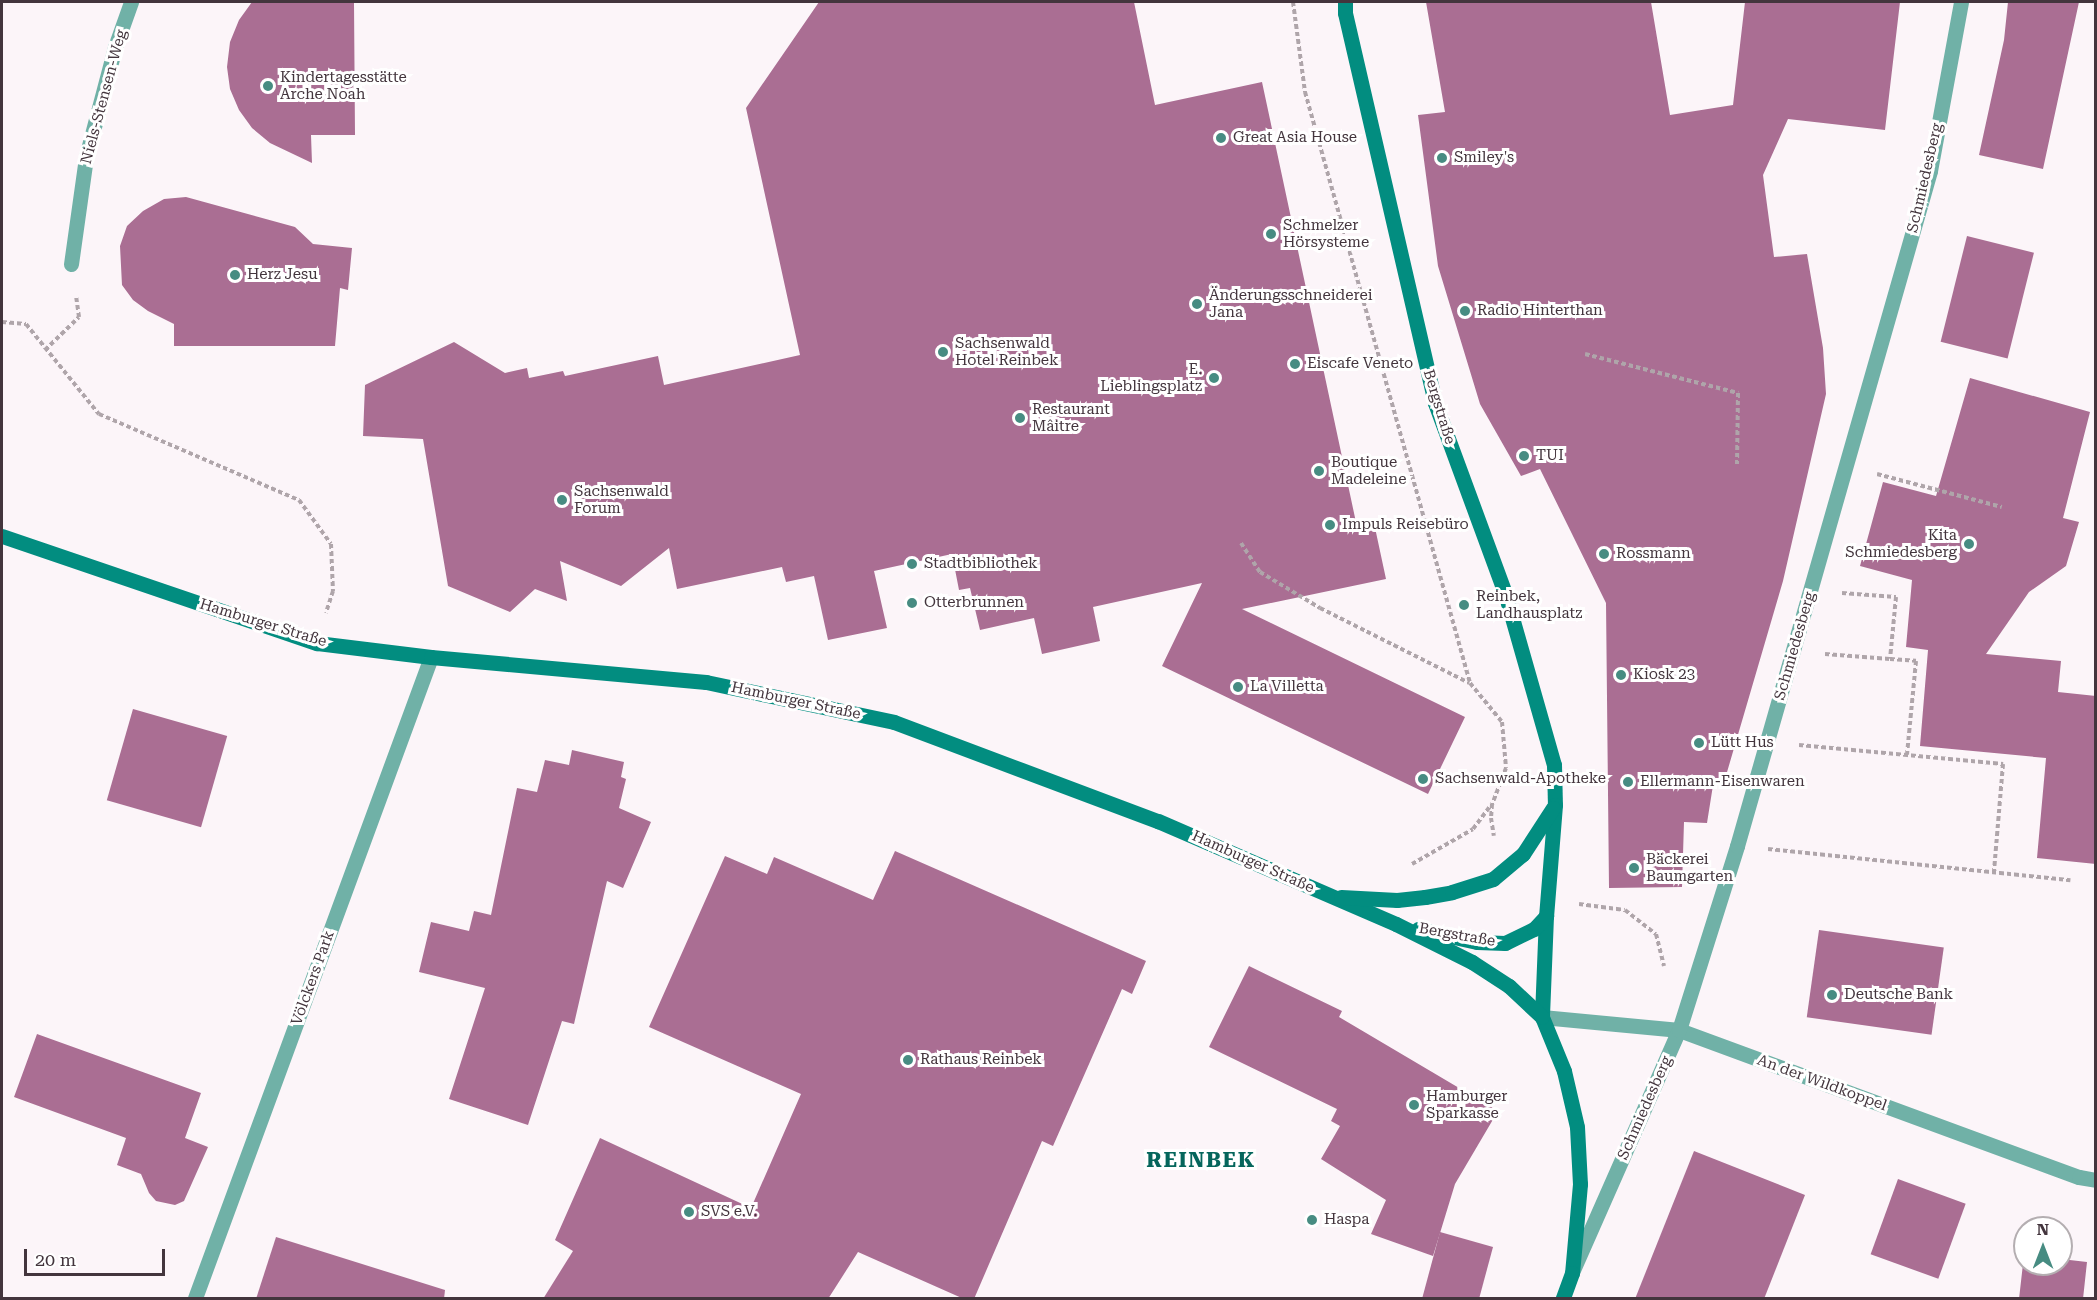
<!DOCTYPE html>
<meta charset="utf-8">
<style>
body{margin:0}
#map{position:relative;width:2097px;height:1300px;overflow:hidden;background:#fcf5f9;font-family:"Roboto Serif",serif}
div>[style]{position:absolute}
[style*='--x']{left:calc(var(--x)*1px);top:calc(var(--y)*1px);width:calc(var(--w)*1px);rotate:calc(var(--a)*1deg)}
.building>*{inset:0;background:#aa6e93;transform-origin:0 0}
.path>*{height:4px;margin-top:-2px;transform-origin:0;background:repeating-linear-gradient(90deg,#afa5aa 0 4.5px,transparent 0 7.5px)}
.street>*{height:15px;margin:-7.5px;padding:0 7.5px;transform-origin:7.5px;border-radius:7.5px;background:#70b1a7}
.secondary>*{height:15px;margin:-7.5px;padding:0 7.5px;transform-origin:7.5px;border-radius:7.5px;background:#028d80}
.dots>*{width:16px;height:16px;translate:-50% -50%;box-sizing:border-box;border:3px solid #fff;border-radius:50%}
span{translate:-50% -50%;white-space:nowrap;text-align:center;line-height:1.15;-webkit-text-stroke:6px #fff;paint-order:stroke}
.poi-label{font-size:15px;color:#43353d}
.left{translate:0 -50%;text-align:left}
.right{translate:-100% -50%;text-align:right}
.street-label{font-size:15px;color:#43353d}
.district-label{font-size:21px;color:#05665c;font-weight:700;letter-spacing:1.5px}
.frame{position:absolute;inset:0;border:3px solid #43353d;pointer-events:none}
.north{position:absolute;left:2013px;top:1216px;width:60px;height:60px;box-sizing:border-box;background:#fff;border:2px solid #b4aeb1;border-radius:50%;rotate:0deg;font-size:16px;font-weight:700;line-height:24px;text-align:center;color:#43353d}
.north::after{content:'';display:block;margin:auto;width:21px;height:27px;background:#478c82;clip-path:polygon(50% 0,100% 100%,50% 72%,0 100%)}
.scale{position:absolute;left:24px;top:1249px;width:141px;height:27px;box-sizing:border-box;border:3px solid #43353d;border-top:0;padding-left:8px;font-size:18px;line-height:21px;white-space:nowrap;color:#43353d;-webkit-text-stroke:4px #fff;paint-order:stroke}
</style>
<div id="map">
<div class="building">
<div style="clip-path:polygon(252px 2px,354px 2px,355px 135px,311px 135px,312px 163px,270px 143px,252px 128px,239px 110px,230px 89px,227px 67px,230px 42px,239px 20px)"></div>
<div style="clip-path:polygon(819px 2px,1134px 2px,1155px 105px,1262px 82px,1357px 527px,1374px 523px,1386px 579px,1242px 609px,1465px 717px,1428px 794px,1162px 666px,1202px 583px,1093px 607px,1100px 641px,1042px 654px,1034px 618px,980px 630px,970px 588px,959px 590px,952px 554px,874px 571px,887px 628px,828px 640px,814px 576px,786px 582px,782px 567px,677px 589px,669px 548px,621px 586px,560px 561px,567px 601px,535px 589px,510px 612px,448px 586px,423px 439px,363px 436px,365px 385px,454px 342px,505px 373px,527px 368px,529px 378px,563px 371px,565px 376px,658px 356px,664px 385px,800px 355px,746px 108px)"></div>
<div style="clip-path:polygon(1426px 2px,1651px 2px,1670px 115px,1733px 105px,1745px 2px,1900px 2px,1885px 130px,1788px 119px,1763px 175px,1774px 257px,1807px 254px,1823px 348px,1826px 394px,1783px 581px,1725px 779px,1714px 779px,1707px 823px,1684px 822px,1682px 887px,1609px 888px,1606px 603px,1540px 469px,1521px 476px,1480px 404px,1438px 266px,1418px 115px,1445px 112px)"></div>
<div style="clip-path:polygon(2008px 2px,2079px 2px,2043px 169px,1979px 155px,2004px 40px)"></div>
<div style="clip-path:polygon(186px 197px,295px 227px,313px 244px,352px 248px,348px 290px,340px 288px,335px 346px,174px 346px,174px 324px,148px 311px,133px 300px,122px 285px,120px 246px,127px 226px,143px 211px,164px 199px)"></div>
<div style="left:1967px;top:236px;width:69px;height:109px;rotate:14deg"></div>
<div style="clip-path:polygon(1970px 378px,2090px 412px,2063px 518px,2079px 522px,2066px 566px,2029px 592px,1986px 654px,2061px 661px,2058px 692px,2096px 696px,2096px 864px,2037px 858px,2046px 758px,1920px 746px,1928px 650px,1906px 647px,1912px 580px,1860px 566px,1883px 482px,1936px 496px)"></div>
<div style="left:133px;top:709px;width:98px;height:95px;rotate:16deg"></div>
<div style="clip-path:polygon(572px 750px,624px 762px,621px 777px,626px 779px,619px 808px,651px 822px,623px 888px,607px 881px,574px 1024px,562px 1021px,528px 1125px,449px 1099px,485px 988px,419px 972px,431px 922px,469px 931px,474px 911px,491px 915px,517px 788px,537px 792px,545px 760px,569px 765px)"></div>
<div style="clip-path:polygon(895px 851px,1146px 961px,1132px 994px,1122px 989px,1053px 1146px,1042px 1141px,974px 1299px,964px 1299px,858px 1252px,828px 1299px,543px 1299px,573px 1251px,555px 1240px,600px 1138px,751px 1208px,801px 1094px,649px 1027px,725px 856px,767px 874px,774px 857px,873px 900px)"></div>
<div style="left:1819px;top:930px;width:126px;height:88px;rotate:8deg"></div>
<div style="clip-path:polygon(1249px 966px,1342px 1011px,1339px 1017px,1498px 1111px,1455px 1184px,1433px 1256px,1371px 1234px,1386px 1200px,1321px 1159px,1340px 1126px,1331px 1121px,1337px 1109px,1209px 1047px)"></div>
<div style="clip-path:polygon(37px 1034px,201px 1093px,185px 1138px,208px 1147px,184px 1201px,175px 1205px,156px 1201px,149px 1193px,141px 1174px,117px 1165px,126px 1138px,14px 1097px)"></div>
<div style="clip-path:polygon(1694px 1151px,1805px 1195px,1764px 1299px,1635px 1299px)"></div>
<div style="left:1898px;top:1179px;width:72px;height:80px;rotate:20deg"></div>
<div style="clip-path:polygon(1440px 1232px,1493px 1247px,1479px 1299px,1422px 1299px)"></div>
<div style="clip-path:polygon(276px 1237px,445px 1290px,444px 1299px,256px 1299px)"></div>
<div style="clip-path:polygon(2024px 1255px,2025px 1264px,2061px 1264px,2061px 1259px,2087px 1262px,2083px 1299px,2019px 1299px)"></div>
</div>
<div class="path">
<div style="--x:1293;--y:2;--w:91;--a:82.4"></div>
<div style="--x:1305;--y:92;--w:614;--a:74.4"></div>
<div style="--x:1470;--y:683;--w:50;--a:50.6"></div>
<div style="--x:1502;--y:722;--w:46;--a:85"></div>
<div style="--x:1506;--y:768;--w:39;--a:111"></div>
<div style="--x:1492;--y:804;--w:14;--a:94"></div>
<div style="--x:1491;--y:818;--w:18;--a:81"></div>
<div style="--x:2;--y:322;--w:24;--a:5"></div>
<div style="--x:26;--y:324;--w:116;--a:51"></div>
<div style="--x:99;--y:414;--w:218;--a:23.3"></div>
<div style="--x:299;--y:500;--w:54;--a:54"></div>
<div style="--x:331;--y:544;--w:47;--a:87.6"></div>
<div style="--x:333;--y:591;--w:23;--a:108"></div>
<div style="--x:45;--y:350;--w:47;--a:-44.1"></div>
<div style="--x:79;--y:317;--w:22;--a:-98"></div>
<div style="--x:1585;--y:354;--w:158;--a:14.3"></div>
<div style="--x:1738;--y:393;--w:71;--a:90.8"></div>
<div style="--x:1877;--y:474;--w:129;--a:14.8"></div>
<div style="--x:1241;--y:543;--w:35;--a:57"></div>
<div style="--x:1260;--y:572;--w:70;--a:31"></div>
<div style="--x:1320;--y:608;--w:167;--a:26.7"></div>
<div style="--x:1842;--y:593;--w:54;--a:4.2"></div>
<div style="--x:1896;--y:597;--w:62;--a:95.5"></div>
<div style="--x:1890;--y:659;--w:26;--a:4"></div>
<div style="--x:1916;--y:661;--w:94;--a:95.5"></div>
<div style="--x:1825;--y:654;--w:65;--a:4.4"></div>
<div style="--x:1799;--y:745;--w:205;--a:5.3"></div>
<div style="--x:2003;--y:764;--w:108;--a:94.8"></div>
<div style="--x:1768;--y:849;--w:304;--a:5.9"></div>
<div style="--x:1412;--y:864;--w:70;--a:-29.8"></div>
<div style="--x:1473;--y:829;--w:30;--a:-53"></div>
<div style="--x:1579;--y:904;--w:46;--a:7.4"></div>
<div style="--x:1625;--y:910;--w:39;--a:38"></div>
<div style="--x:1656;--y:934;--w:33;--a:76"></div>
</div>
<div class="street">
<div style="--x:71;--y:264;--w:108;--a:-82"></div>
<div style="--x:86;--y:157;--w:114;--a:-75.2"></div>
<div style="--x:115;--y:47;--w:48;--a:-70.4"></div>
<div style="--x:1542;--y:1017;--w:138;--a:5.4"></div>
<div style="--x:1679;--y:1030;--w:426;--a:20.2"></div>
<div style="--x:2079;--y:1177;--w:17;--a:10"></div>
<div style="--x:1573;--y:1270;--w:262;--a:-66.2"></div>
<div style="--x:1679;--y:1030;--w:193;--a:-72.5"></div>
<div style="--x:1737;--y:846;--w:702;--a:-74.04"></div>
<div style="--x:1930;--y:171;--w:172;--a:-79.6"></div>
<div style="--x:195;--y:1298;--w:683;--a:-69.79"></div>
</div>
<div class="secondary">
<div style="--x:1345;--y:2;--w:11;--a:90"></div>
<div style="--x:1345;--y:13;--w:400;--a:77"></div>
<div style="--x:1435;--y:403;--w:202;--a:69.8"></div>
<div style="--x:1505;--y:593;--w:179;--a:74.1"></div>
<div style="--x:1554;--y:765;--w:40;--a:88.6"></div>
<div style="--x:1555;--y:805;--w:111;--a:94.6"></div>
<div style="--x:1546;--y:916;--w:101;--a:92.3"></div>
<div style="--x:1542;--y:1017;--w:58;--a:67.8"></div>
<div style="--x:1564;--y:1071;--w:57;--a:76.9"></div>
<div style="--x:1577;--y:1127;--w:57;--a:87"></div>
<div style="--x:1580;--y:1184;--w:89;--a:95.1"></div>
<div style="--x:1572;--y:1273;--w:27;--a:110"></div>
<div style="--x:2;--y:536;--w:333;--a:18.8"></div>
<div style="--x:317;--y:643;--w:115;--a:7"></div>
<div style="--x:431;--y:657;--w:276;--a:5.2"></div>
<div style="--x:706;--y:682;--w:192;--a:12"></div>
<div style="--x:894;--y:722;--w:282;--a:20.6"></div>
<div style="--x:1158;--y:821;--w:259;--a:23.4"></div>
<div style="--x:1396;--y:924;--w:85;--a:26.6"></div>
<div style="--x:1472;--y:962;--w:44;--a:33"></div>
<div style="--x:1509;--y:986;--w:45;--a:43.2"></div>
<div style="--x:1341;--y:897;--w:56;--a:3.1"></div>
<div style="--x:1397;--y:900;--w:28;--a:-6"></div>
<div style="--x:1425;--y:897;--w:27;--a:-10"></div>
<div style="--x:1452;--y:892;--w:43;--a:-17.6"></div>
<div style="--x:1493;--y:879;--w:39;--a:-40"></div>
<div style="--x:1523;--y:854;--w:55;--a:-56.9"></div>
<div style="--x:1418;--y:929;--w:60;--a:12.4"></div>
<div style="--x:1477;--y:942;--w:28;--a:2"></div>
<div style="--x:1505;--y:943;--w:32;--a:-26"></div>
<div style="--x:1534;--y:929;--w:18;--a:-47"></div>
</div>
<div class="dots">
<div style="left:268px;top:86px;background:#478c82"></div>
<div style="left:1221px;top:138px;background:#478c82"></div>
<div style="left:1442px;top:158px;background:#478c82"></div>
<div style="left:1271px;top:234px;background:#478c82"></div>
<div style="left:235px;top:275px;background:#478c82"></div>
<div style="left:1197px;top:304px;background:#478c82"></div>
<div style="left:1465px;top:311px;background:#478c82"></div>
<div style="left:943px;top:352px;background:#478c82"></div>
<div style="left:1295px;top:364px;background:#478c82"></div>
<div style="left:1214px;top:378px;background:#478c82"></div>
<div style="left:1020px;top:418px;background:#478c82"></div>
<div style="left:1524px;top:456px;background:#478c82"></div>
<div style="left:1319px;top:471px;background:#478c82"></div>
<div style="left:562px;top:500px;background:#478c82"></div>
<div style="left:1330px;top:525px;background:#478c82"></div>
<div style="left:1969px;top:544px;background:#478c82"></div>
<div style="left:1604px;top:554px;background:#478c82"></div>
<div style="left:912px;top:564px;background:#478c82"></div>
<div style="left:912px;top:603px;background:#478c82"></div>
<div style="left:1464px;top:605px;background:#478c82"></div>
<div style="left:1621px;top:675px;background:#478c82"></div>
<div style="left:1238px;top:687px;background:#478c82"></div>
<div style="left:1699px;top:743px;background:#478c82"></div>
<div style="left:1423px;top:779px;background:#478c82"></div>
<div style="left:1628px;top:782px;background:#478c82"></div>
<div style="left:1634px;top:868px;background:#478c82"></div>
<div style="left:1832px;top:995px;background:#478c82"></div>
<div style="left:908px;top:1060px;background:#478c82"></div>
<div style="left:1414px;top:1105px;background:#478c82"></div>
<div style="left:689px;top:1212px;background:#478c82"></div>
<div style="left:1312px;top:1220px;background:#478c82"></div>
</div>
<div class="poi-label">
<span class="left" style="left:280px;top:86px">Kindertagesstätte<br>Arche Noah</span>
<span class="left" style="left:1233px;top:138px">Great Asia House</span>
<span class="left" style="left:1454px;top:158px">Smiley's</span>
<span class="left" style="left:1283px;top:234px">Schmelzer<br>Hörsysteme</span>
<span class="left" style="left:247px;top:275px">Herz Jesu</span>
<span class="left" style="left:1209px;top:304px">Änderungsschneiderei<br>Jana</span>
<span class="left" style="left:1477px;top:311px">Radio Hinterthan</span>
<span class="left" style="left:955px;top:352px">Sachsenwald<br>Hotel Reinbek</span>
<span class="left" style="left:1307px;top:364px">Eiscafe Veneto</span>
<span class="right" style="left:1202px;top:378px">E.<br>Lieblingsplatz</span>
<span class="left" style="left:1032px;top:418px">Restaurant<br>Mâitre</span>
<span class="left" style="left:1536px;top:456px">TUI</span>
<span class="left" style="left:1331px;top:471px">Boutique<br>Madeleine</span>
<span class="left" style="left:574px;top:500px">Sachsenwald<br>Forum</span>
<span class="left" style="left:1342px;top:525px">Impuls Reisebüro</span>
<span class="right" style="left:1957px;top:544px">Kita<br>Schmiedesberg</span>
<span class="left" style="left:1616px;top:554px">Rossmann</span>
<span class="left" style="left:924px;top:564px">Stadtbibliothek</span>
<span class="left" style="left:1476px;top:605px">Reinbek,<br>Landhausplatz</span>
<span class="left" style="left:924px;top:603px">Otterbrunnen</span>
<span class="left" style="left:1633px;top:675px">Kiosk 23</span>
<span class="left" style="left:1250px;top:687px">La Villetta</span>
<span class="left" style="left:1711px;top:743px">Lütt Hus</span>
<span class="left" style="left:1435px;top:779px">Sachsenwald-Apotheke</span>
<span class="left" style="left:1640px;top:782px">Ellermann-Eisenwaren</span>
<span class="left" style="left:1646px;top:868px">Bäckerei<br>Baumgarten</span>
<span class="left" style="left:1844px;top:995px">Deutsche Bank</span>
<span class="left" style="left:920px;top:1060px">Rathaus Reinbek</span>
<span class="left" style="left:1426px;top:1105px">Hamburger<br>Sparkasse</span>
<span class="left" style="left:701px;top:1212px">SVS e.V.</span>
<span class="left" style="left:1324px;top:1220px">Haspa</span>
</div>
<div class="street-label">
<span style="left:104px;top:97px;rotate:-75deg">Niels-Stensen-Weg</span>
<span style="left:1925px;top:178px;rotate:-77deg">Schmiedesberg</span>
<span style="left:1439px;top:407px;rotate:73deg">Bergstraße</span>
<span style="left:263px;top:623px;rotate:17deg">Hamburger Straße</span>
<span style="left:1795px;top:646px;rotate:-74deg">Schmiedesberg</span>
<span style="left:796px;top:701px;rotate:12deg">Hamburger Straße</span>
<span style="left:1253px;top:862px;rotate:24deg">Hamburger Straße</span>
<span style="left:1457px;top:935px;rotate:10deg">Bergstraße</span>
<span style="left:313px;top:978px;rotate:-70deg">Völckers Park</span>
<span style="left:1822px;top:1083px;rotate:20deg">An der Wildkoppel</span>
<span style="left:1645px;top:1108px;rotate:-66deg">Schmiedesberg</span>
</div>
<div class="district-label">
<span style="left:1201px;top:1160px">REINBEK</span>
</div>
<div class="frame"></div>
<div class="north">N</div>
<div class="scale">20 m</div>
</div>
